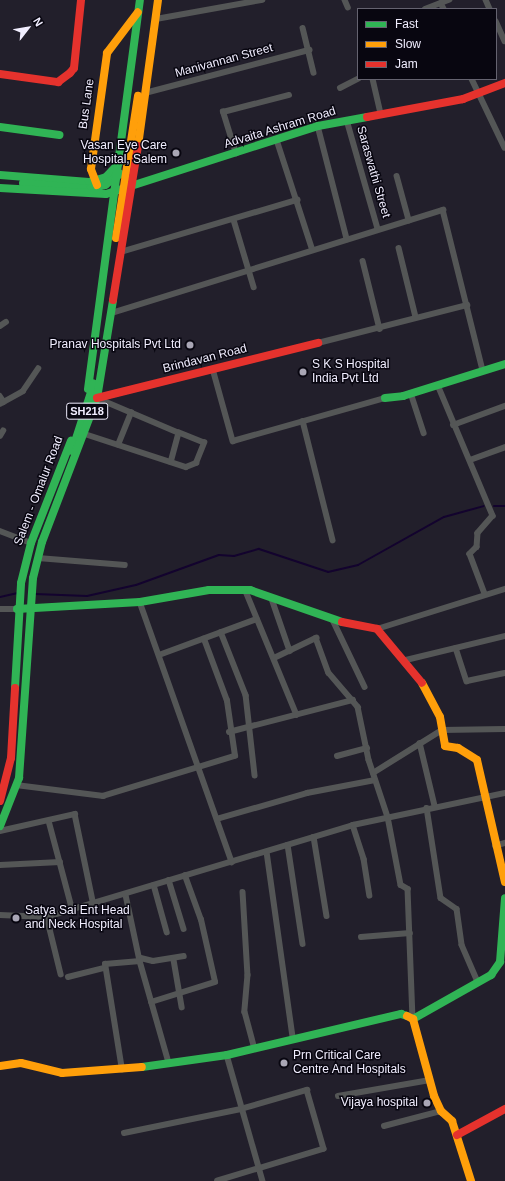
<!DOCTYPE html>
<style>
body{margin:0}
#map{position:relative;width:505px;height:1181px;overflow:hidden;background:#221f2b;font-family:Arial,sans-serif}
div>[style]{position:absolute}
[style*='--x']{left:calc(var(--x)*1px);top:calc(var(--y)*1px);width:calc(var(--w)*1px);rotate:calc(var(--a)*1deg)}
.stream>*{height:2px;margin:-1px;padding:0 1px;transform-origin:1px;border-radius:1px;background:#13032e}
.street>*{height:5.5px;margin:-2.75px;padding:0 2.75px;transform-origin:2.75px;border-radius:2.75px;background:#545656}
.fast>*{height:8px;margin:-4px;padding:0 4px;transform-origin:4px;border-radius:4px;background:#30b455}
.slow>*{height:8px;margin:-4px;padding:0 4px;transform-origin:4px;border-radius:4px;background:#ff9f0a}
.jam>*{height:8px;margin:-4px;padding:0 4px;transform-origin:4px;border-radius:4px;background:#e5322d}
.dots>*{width:11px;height:11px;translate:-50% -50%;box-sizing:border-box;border:2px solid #080610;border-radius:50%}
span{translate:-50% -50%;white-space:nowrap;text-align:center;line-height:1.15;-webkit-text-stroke:3px #080610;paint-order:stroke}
.shield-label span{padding:1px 3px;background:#080610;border:1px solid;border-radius:3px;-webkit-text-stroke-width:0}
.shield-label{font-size:11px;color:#f1eeff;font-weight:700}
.street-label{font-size:12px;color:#f1eeff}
.poi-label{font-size:12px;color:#f1eeff}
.right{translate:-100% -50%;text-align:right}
.left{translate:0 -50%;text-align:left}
.legend{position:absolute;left:357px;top:8px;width:140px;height:72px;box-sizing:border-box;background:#080610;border:1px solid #656370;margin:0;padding:5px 7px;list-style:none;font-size:12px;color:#f1eeff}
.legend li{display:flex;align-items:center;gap:8px;height:20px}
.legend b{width:20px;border:1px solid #656370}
.north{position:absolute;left:8px;top:8px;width:40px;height:40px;-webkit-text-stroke:3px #080610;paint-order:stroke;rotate:59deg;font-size:11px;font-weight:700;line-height:16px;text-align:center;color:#f1eeff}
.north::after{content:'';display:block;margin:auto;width:14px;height:18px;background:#f1eeff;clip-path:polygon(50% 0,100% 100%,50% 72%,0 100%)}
</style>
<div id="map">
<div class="stream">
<div style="--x:494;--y:506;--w:11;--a:0"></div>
<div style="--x:35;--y:594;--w:52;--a:2.2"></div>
<div style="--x:87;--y:596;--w:50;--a:-12.7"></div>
<div style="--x:136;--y:585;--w:88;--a:-19.9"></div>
<div style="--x:219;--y:555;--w:15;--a:4"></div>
<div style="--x:234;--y:556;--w:26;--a:-16"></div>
<div style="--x:259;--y:549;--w:73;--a:18.4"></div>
<div style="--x:328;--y:572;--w:31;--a:-13"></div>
<div style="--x:358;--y:565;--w:98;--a:-29.2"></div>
<div style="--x:444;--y:517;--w:41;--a:-15.4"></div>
<div style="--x:0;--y:597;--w:17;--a:-13"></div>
</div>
<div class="street">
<div style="--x:345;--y:0;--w:8;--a:67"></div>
<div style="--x:486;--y:0;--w:10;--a:66"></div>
<div style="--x:441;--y:3;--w:7;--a:63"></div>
<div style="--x:425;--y:9;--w:26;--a:-21"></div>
<div style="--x:156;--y:19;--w:108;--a:-10.2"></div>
<div style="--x:496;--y:21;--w:22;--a:66"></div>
<div style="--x:303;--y:28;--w:46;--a:76.3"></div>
<div style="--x:373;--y:79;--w:35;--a:77"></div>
<div style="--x:472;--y:79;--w:76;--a:64.4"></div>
<div style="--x:340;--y:88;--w:20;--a:-27"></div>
<div style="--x:145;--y:93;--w:170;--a:-14.7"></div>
<div style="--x:347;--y:120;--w:113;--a:74.1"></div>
<div style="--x:318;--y:126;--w:117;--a:75.6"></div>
<div style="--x:277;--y:140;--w:114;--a:72"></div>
<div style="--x:236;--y:154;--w:44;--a:-107.2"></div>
<div style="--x:223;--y:112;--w:68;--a:-14.4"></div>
<div style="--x:397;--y:176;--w:46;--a:74.7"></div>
<div style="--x:234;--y:220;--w:70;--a:73.4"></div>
<div style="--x:399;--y:248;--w:71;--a:76.2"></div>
<div style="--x:121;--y:252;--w:184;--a:-16.5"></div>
<div style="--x:363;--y:261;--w:70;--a:76"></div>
<div style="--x:112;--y:313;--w:347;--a:-17.3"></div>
<div style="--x:443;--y:210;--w:166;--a:76"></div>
<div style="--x:0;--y:326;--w:7;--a:-34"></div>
<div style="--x:318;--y:343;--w:154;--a:-14.3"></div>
<div style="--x:213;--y:369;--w:75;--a:74.5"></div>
<div style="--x:233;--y:441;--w:158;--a:-15.8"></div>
<div style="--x:438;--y:385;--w:142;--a:67.2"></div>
<div style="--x:493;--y:516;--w:23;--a:131"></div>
<div style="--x:478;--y:533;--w:14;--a:94"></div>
<div style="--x:477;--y:547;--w:10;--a:135"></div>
<div style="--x:470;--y:554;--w:43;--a:69.4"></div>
<div style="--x:411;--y:393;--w:42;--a:72"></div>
<div style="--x:0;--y:396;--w:7;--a:56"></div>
<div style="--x:97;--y:398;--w:89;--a:23.1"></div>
<div style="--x:179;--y:433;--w:30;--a:105"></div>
<div style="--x:0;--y:404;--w:26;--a:-29"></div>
<div style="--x:23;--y:391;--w:27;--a:-56"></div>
<div style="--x:303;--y:421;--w:123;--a:75.9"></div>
<div style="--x:453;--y:425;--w:55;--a:-20.1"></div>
<div style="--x:85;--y:434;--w:106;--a:18.1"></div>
<div style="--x:186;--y:467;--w:11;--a:-22"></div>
<div style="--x:196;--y:463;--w:22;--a:-68"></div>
<div style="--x:204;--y:443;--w:27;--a:-158"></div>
<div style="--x:0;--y:436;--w:6;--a:-59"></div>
<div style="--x:118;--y:445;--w:35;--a:-68"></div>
<div style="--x:470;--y:460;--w:37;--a:-20"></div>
<div style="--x:0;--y:531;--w:33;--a:21"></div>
<div style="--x:38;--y:558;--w:87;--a:4.6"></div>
<div style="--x:245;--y:589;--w:136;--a:67.6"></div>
<div style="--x:272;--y:599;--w:55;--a:70.9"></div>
<div style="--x:140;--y:602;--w:276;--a:70.5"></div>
<div style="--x:0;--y:609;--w:17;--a:0"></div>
<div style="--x:333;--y:620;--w:74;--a:64.5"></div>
<div style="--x:377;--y:629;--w:134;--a:-17.4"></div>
<div style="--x:221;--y:632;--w:68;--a:68.4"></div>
<div style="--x:246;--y:695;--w:81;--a:83.6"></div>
<div style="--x:456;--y:648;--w:35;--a:72"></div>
<div style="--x:467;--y:681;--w:38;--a:-12"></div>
<div style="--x:159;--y:655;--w:104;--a:-20.2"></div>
<div style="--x:274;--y:658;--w:47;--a:-25.5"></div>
<div style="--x:316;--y:638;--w:37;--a:70"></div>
<div style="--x:329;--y:673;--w:45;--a:49.5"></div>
<div style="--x:358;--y:707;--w:54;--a:78.3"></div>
<div style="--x:369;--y:760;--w:60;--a:71.6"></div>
<div style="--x:388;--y:817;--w:69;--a:79.2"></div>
<div style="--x:401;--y:885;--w:8;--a:30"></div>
<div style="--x:408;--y:889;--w:130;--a:87.8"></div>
<div style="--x:406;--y:660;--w:102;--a:-13.6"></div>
<div style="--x:229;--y:732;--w:128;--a:-14.5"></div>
<div style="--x:420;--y:743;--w:65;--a:76.6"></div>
<div style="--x:337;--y:756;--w:31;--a:-15"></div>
<div style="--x:373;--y:773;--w:81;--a:-31.9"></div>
<div style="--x:442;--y:730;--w:63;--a:-0.9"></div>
<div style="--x:16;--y:785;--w:88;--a:7.2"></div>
<div style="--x:103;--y:796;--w:138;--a:-16.9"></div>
<div style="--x:235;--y:756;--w:56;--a:-98.3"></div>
<div style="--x:227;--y:701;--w:66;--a:-110.4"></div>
<div style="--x:427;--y:808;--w:91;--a:81.2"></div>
<div style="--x:441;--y:898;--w:19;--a:35"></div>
<div style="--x:457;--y:909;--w:36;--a:82"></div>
<div style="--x:462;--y:945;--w:40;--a:66.6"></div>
<div style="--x:217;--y:819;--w:94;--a:-16.1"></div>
<div style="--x:307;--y:793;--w:69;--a:-10.8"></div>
<div style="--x:49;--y:821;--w:93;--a:75.1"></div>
<div style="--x:353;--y:825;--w:36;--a:72"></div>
<div style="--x:364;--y:859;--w:37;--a:81"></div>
<div style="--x:0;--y:831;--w:77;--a:-12.8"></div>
<div style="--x:75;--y:814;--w:94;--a:78.3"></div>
<div style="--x:314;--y:837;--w:80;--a:80.7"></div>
<div style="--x:288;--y:845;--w:100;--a:81.4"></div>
<div style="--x:495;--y:846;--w:10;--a:-17"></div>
<div style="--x:267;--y:852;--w:188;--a:82"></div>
<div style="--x:0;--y:865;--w:60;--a:-2.9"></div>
<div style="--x:169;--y:880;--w:51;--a:73"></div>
<div style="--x:154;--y:885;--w:49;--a:74.5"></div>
<div style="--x:243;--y:892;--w:83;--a:86.6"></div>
<div style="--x:248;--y:975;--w:37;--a:95"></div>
<div style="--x:245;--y:1012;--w:38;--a:75"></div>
<div style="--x:126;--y:895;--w:67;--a:78"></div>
<div style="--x:140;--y:961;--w:106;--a:74.1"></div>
<div style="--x:0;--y:915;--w:47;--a:2.4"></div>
<div style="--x:47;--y:917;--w:320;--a:-16.7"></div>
<div style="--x:353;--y:825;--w:155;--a:-11.9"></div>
<div style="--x:47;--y:917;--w:59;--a:76.2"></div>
<div style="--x:361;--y:937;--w:49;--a:-4.7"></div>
<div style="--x:141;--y:958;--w:12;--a:14"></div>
<div style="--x:153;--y:961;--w:31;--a:-9"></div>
<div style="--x:174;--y:960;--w:48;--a:80.3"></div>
<div style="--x:68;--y:977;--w:38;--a:-14"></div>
<div style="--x:151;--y:1002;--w:67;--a:-17.4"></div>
<div style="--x:215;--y:982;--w:64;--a:-102.7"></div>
<div style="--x:201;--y:920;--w:47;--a:-110"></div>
<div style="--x:227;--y:1055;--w:131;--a:74.1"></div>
<div style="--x:122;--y:1070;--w:107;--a:-99.1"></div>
<div style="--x:105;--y:964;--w:35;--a:-5"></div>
<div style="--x:338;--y:1096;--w:93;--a:-9.9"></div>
<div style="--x:384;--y:1126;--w:59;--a:-14.7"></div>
<div style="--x:124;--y:1133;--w:119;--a:-11.6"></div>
<div style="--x:241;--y:1109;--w:69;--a:-16.1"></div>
<div style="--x:307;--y:1090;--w:61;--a:73.9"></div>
<div style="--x:324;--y:1149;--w:111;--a:163.2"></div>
</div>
<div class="fast">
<div style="--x:0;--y:127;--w:60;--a:7.7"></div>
<div style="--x:0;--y:175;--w:89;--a:4.5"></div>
<div style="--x:89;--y:182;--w:18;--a:-16"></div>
<div style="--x:106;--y:177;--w:19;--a:-47"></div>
<div style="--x:23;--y:183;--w:67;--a:5.1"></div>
<div style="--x:90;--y:189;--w:16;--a:-15"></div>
<div style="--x:105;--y:185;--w:19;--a:-36"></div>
<div style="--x:0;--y:188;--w:106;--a:3.2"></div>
<div style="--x:106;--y:194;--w:223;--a:-17.8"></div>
<div style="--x:318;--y:126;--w:50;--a:-10.4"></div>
<div style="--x:88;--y:389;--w:392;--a:-82.4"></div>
<div style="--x:385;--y:398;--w:18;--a:-6"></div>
<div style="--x:403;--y:396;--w:107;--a:-17.4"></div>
<div style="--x:72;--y:451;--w:71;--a:-72.1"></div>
<div style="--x:17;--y:609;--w:123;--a:-3.3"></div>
<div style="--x:140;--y:602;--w:70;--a:-9.9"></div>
<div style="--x:209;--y:590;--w:41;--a:0"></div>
<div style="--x:250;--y:590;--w:97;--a:19.2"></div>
<div style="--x:15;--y:688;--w:105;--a:-86.7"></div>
<div style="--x:21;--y:583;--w:41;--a:-76"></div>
<div style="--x:31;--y:543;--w:110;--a:-68.6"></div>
<div style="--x:0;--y:826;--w:52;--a:-68.4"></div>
<div style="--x:19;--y:778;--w:200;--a:-86"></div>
<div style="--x:33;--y:578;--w:37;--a:-76"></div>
<div style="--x:42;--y:542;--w:154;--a:-69.1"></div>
<div style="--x:97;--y:398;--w:99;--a:-80.7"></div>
<div style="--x:413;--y:1019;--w:90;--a:-29.4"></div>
<div style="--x:491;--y:975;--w:16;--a:-55"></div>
<div style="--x:500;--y:962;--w:64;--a:-85.5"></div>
<div style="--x:142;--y:1067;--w:86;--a:-8"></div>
<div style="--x:227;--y:1055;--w:179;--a:-13.3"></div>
<div style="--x:401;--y:1014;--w:6;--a:18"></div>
</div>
<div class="slow">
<div style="--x:138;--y:146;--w:147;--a:-82.2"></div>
<div style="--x:97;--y:185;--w:17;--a:-111"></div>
<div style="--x:91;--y:169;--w:117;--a:-82.1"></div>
<div style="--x:107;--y:53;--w:51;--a:-52.9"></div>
<div style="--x:116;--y:238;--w:144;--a:-81.2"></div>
<div style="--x:422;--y:683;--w:38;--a:62"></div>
<div style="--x:440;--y:717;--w:29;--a:80"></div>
<div style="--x:445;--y:746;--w:13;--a:9"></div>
<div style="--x:458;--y:748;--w:22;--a:32"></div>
<div style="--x:477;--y:760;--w:125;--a:77.1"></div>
<div style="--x:407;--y:1016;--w:7;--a:27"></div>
<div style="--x:413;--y:1019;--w:80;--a:74.7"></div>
<div style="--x:434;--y:1096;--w:17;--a:65"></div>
<div style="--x:441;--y:1111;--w:15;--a:42"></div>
<div style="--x:452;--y:1121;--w:63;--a:72.4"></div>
<div style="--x:0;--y:1066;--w:21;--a:-8"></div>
<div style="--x:21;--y:1063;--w:42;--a:13.7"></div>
<div style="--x:62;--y:1073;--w:80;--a:-4.3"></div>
</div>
<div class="jam">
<div style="--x:0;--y:74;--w:59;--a:7.9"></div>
<div style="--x:58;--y:82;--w:15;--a:-37"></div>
<div style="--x:70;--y:73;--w:6;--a:-51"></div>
<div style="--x:74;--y:68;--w:68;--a:-84.1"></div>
<div style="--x:367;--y:117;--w:98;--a:-10.6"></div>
<div style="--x:463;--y:99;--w:45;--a:-20.9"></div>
<div style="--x:113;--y:300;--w:156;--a:-80.8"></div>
<div style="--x:97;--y:398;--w:228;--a:-14"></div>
<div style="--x:342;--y:622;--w:36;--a:11"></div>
<div style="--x:377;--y:629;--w:70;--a:50.2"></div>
<div style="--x:0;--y:801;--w:44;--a:-75.7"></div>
<div style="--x:11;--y:758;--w:70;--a:-86.7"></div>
<div style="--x:457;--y:1135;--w:55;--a:-28.4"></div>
</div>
<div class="dots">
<div style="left:176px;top:153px;background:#a9a6b5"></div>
<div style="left:190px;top:345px;background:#a9a6b5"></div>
<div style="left:303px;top:372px;background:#a9a6b5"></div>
<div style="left:16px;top:918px;background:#a9a6b5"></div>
<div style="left:284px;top:1063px;background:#a9a6b5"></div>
<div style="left:427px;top:1103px;background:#a9a6b5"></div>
</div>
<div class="shield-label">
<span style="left:87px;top:411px">SH218</span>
</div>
<div class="street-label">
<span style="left:224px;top:61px;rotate:-15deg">Manivannan Street</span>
<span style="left:87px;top:104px;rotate:-82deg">Bus Lane</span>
<span style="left:280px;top:128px;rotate:-17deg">Advaita Ashram Road</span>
<span style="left:373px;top:172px;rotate:74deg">Saraswathi Street</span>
<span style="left:205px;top:359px;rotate:-14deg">Brindavan Road</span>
<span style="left:39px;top:491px;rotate:-69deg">Salem - Omalur Road</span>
</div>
<div class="poi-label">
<span class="right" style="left:167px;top:153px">Vasan Eye Care<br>Hospital, Salem</span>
<span class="right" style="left:181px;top:345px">Pranav Hospitals Pvt Ltd</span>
<span class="left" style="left:312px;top:372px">S K S Hospital<br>India Pvt Ltd</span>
<span class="left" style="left:25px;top:918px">Satya Sai Ent Head<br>and Neck Hospital</span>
<span class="left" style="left:293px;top:1063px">Prn Critical Care<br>Centre And Hospitals</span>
<span class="right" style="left:418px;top:1103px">Vijaya hospital</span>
</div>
<ul class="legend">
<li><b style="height:5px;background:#30b455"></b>Fast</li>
<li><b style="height:5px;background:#ff9f0a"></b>Slow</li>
<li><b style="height:5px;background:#e5322d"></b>Jam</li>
</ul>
<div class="north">N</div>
</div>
